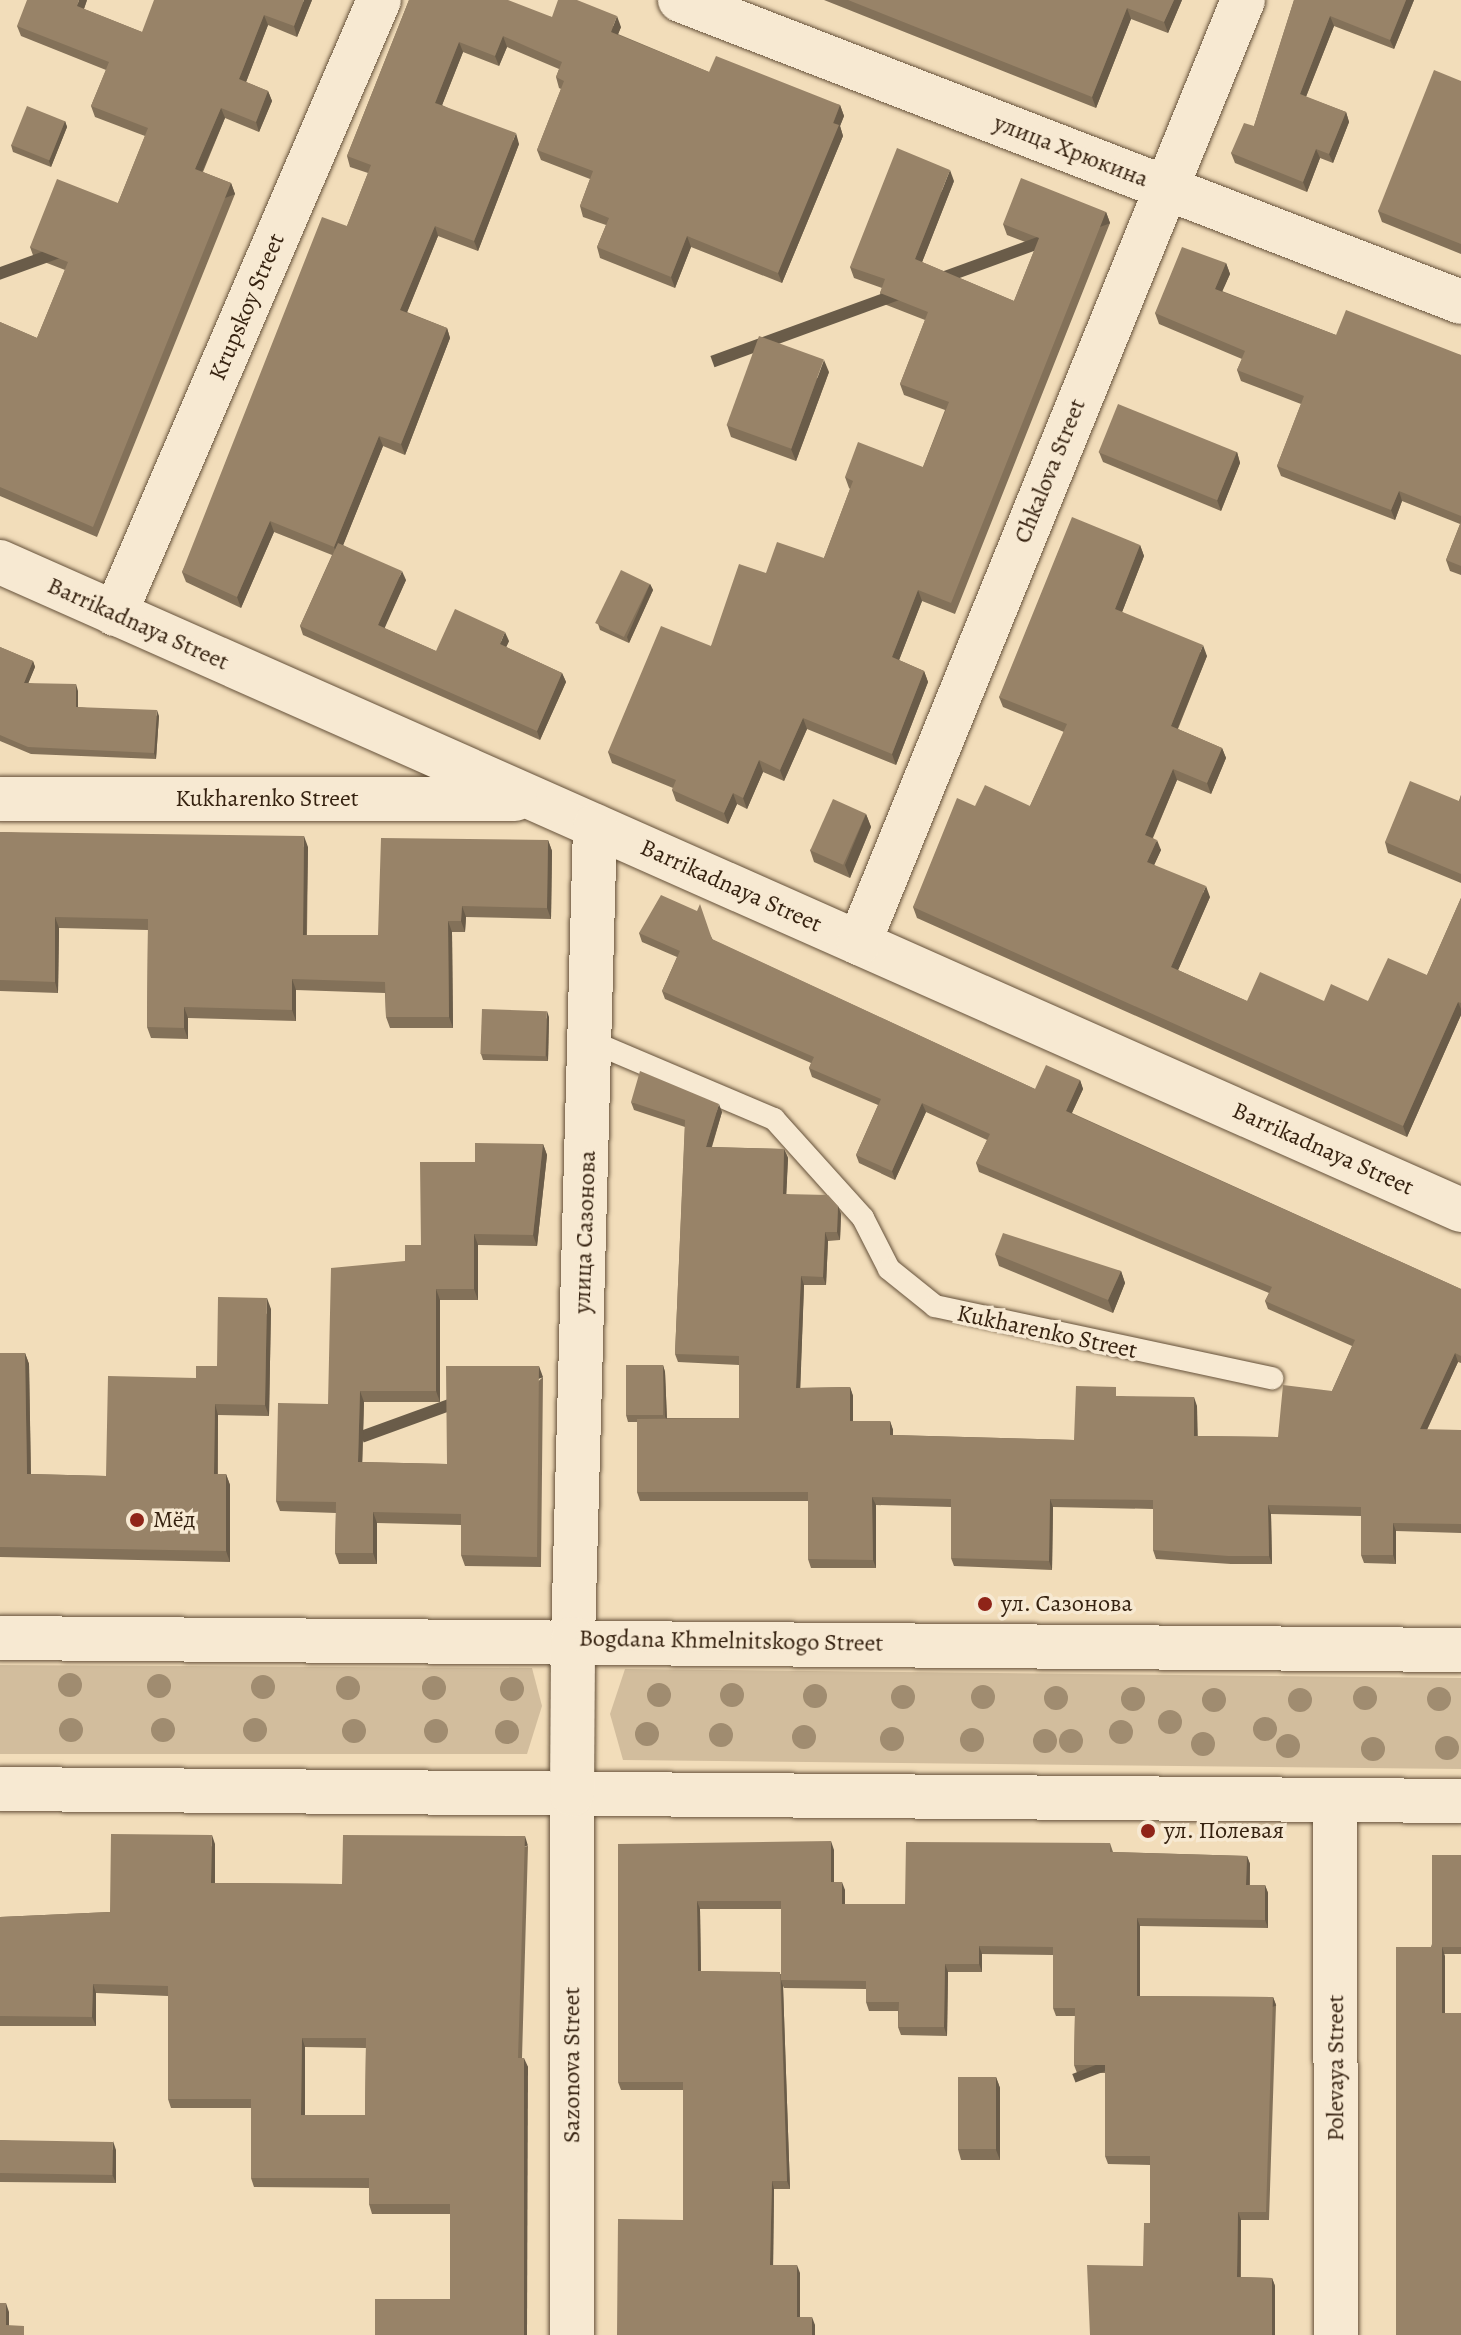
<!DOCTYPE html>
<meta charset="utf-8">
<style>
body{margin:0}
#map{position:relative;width:1461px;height:2335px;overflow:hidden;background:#f2ddba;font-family:Alegreya,serif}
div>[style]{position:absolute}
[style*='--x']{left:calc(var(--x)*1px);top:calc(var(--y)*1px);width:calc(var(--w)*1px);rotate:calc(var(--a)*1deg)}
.green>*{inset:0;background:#d2bd9d}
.roads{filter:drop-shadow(0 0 2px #65513a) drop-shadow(0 0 2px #65513a)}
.service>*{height:22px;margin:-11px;padding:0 11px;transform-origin:11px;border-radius:11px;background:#f7e9d2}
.minor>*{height:44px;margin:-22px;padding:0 22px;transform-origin:22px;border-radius:22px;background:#f7e9d2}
.secondary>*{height:44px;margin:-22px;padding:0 22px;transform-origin:22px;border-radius:22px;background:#f7e9d2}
.trees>*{width:24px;height:24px;margin:-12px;border-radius:50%;background:#a08c70}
.wall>*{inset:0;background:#837159}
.shaded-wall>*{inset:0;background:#6a5c49;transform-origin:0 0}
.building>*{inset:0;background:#988368;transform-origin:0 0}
.dots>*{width:22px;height:22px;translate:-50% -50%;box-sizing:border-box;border:4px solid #f7e9d2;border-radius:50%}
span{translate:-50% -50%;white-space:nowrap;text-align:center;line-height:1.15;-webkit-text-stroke:7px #f7e9d2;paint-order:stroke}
.street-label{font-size:24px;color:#362210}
.poi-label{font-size:24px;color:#362210}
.left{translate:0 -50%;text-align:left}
</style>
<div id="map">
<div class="green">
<div style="clip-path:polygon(0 1665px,532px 1668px,542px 1706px,527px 1754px,0 1754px)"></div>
<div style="clip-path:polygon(625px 1669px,1461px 1678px,1461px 1769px,623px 1760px,610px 1714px)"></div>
</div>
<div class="roads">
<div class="service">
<div style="--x:590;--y:1041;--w:200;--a:23"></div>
<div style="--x:774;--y:1119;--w:133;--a:48"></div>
<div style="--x:863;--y:1218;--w:57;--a:63"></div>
<div style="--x:889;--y:1269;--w:59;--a:38.8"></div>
<div style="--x:935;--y:1306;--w:345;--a:12.1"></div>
</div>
<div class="minor">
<div style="--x:680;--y:0;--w:837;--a:21.14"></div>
<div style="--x:0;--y:562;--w:1598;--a:23.92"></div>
<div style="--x:115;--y:614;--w:668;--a:-66.73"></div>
<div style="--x:0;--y:799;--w:515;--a:0"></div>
<div style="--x:859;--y:943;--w:1018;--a:-67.84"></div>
<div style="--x:573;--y:1639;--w:813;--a:-88.45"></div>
<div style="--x:572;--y:1794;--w:541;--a:90"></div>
<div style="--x:1335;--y:1800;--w:535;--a:89.89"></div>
</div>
<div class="secondary">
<div style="--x:0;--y:1638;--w:1461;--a:0.47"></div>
<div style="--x:0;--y:1789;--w:1461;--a:0.47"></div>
<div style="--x:572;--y:1794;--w:155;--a:-89.6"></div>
</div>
</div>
<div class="trees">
<div style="left:70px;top:1685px"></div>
<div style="left:159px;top:1686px"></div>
<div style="left:263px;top:1687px"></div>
<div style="left:348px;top:1688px"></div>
<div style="left:434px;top:1688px"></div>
<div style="left:512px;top:1689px"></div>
<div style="left:659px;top:1695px"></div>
<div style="left:732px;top:1695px"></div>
<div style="left:815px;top:1696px"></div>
<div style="left:903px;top:1697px"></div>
<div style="left:983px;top:1697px"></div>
<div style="left:1056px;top:1698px"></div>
<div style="left:1365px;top:1698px"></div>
<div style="left:1133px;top:1699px"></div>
<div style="left:1439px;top:1699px"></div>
<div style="left:1214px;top:1700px"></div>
<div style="left:1300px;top:1700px"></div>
<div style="left:1170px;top:1722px"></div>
<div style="left:1265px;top:1729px"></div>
<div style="left:71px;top:1730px"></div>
<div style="left:163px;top:1730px"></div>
<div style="left:255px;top:1730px"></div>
<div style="left:354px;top:1731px"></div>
<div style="left:436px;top:1731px"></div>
<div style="left:507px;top:1732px"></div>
<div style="left:1121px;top:1732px"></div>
<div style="left:647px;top:1734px"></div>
<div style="left:721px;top:1735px"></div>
<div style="left:804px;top:1737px"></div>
<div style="left:892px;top:1739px"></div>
<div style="left:972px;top:1740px"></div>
<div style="left:1045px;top:1741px"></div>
<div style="left:1071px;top:1741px"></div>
<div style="left:1203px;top:1744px"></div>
<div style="left:1288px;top:1746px"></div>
<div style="left:1447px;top:1748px"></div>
<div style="left:1373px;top:1749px"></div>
</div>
<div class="wall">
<div style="clip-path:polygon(87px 0,84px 9px,142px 32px,312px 0,297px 37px,268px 25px,246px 82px,268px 91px,272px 101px,259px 132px,225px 118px,203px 172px,231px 183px,235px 194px,97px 537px,0 496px,0 322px,37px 338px,65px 270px,34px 258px,30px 247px,118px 203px,145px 136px,95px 117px,91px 106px,106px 70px,21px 36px,17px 26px)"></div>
<div style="clip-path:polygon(409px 0,552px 17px,621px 27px,618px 34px,709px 72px,840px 105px,844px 116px,840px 126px,843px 136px,782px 283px,691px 247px,675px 288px,600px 258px,597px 247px,606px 225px,583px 217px,580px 206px,590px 179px,541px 160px,537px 150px,561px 89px,559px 88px,556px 77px,559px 69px,507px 47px,499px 66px,463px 52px,442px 105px,519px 144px,478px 251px,438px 236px,407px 312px,447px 328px,450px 338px,405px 455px,383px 446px,343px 545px,406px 580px,384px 628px,436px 651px,509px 641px,506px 647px,562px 673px,566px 682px,540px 740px,303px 635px,300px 626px,332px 555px,274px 532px,241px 608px,186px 582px,182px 572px,347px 226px,368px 173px,350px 167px,347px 156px)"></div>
<div style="clip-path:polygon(824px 0,1182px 0,1168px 33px,1131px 19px,1096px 108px)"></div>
<div style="clip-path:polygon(1294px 0,1414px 0,1394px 49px,1334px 26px,1306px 97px,1346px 112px,1349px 122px,1333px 163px,1320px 158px,1307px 192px,1235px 163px,1231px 153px,1254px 126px)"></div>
<div style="clip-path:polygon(1461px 81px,1461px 254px,1382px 222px,1378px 211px)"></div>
<div style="clip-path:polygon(65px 121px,67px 127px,51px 167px,13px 152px,11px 145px)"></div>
<div style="clip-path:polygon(954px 181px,922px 262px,1014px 301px,1036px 246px,1007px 235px,1003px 224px,1106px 212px,1110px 223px,955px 614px,922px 601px,899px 660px,924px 671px,928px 682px,896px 765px,807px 729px,784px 781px,763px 772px,747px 809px,737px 804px,728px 824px,676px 801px,672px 790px,673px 788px,612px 763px,608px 752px,711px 646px,766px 573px,824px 558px,850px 489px,849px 488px,845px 477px,923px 467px,945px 410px,904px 395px,900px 384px,925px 320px,884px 304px,880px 293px,882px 288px,854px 278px,850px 267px)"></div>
<div style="clip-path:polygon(1226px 263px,1230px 274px,1222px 291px,1336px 335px,1461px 355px,1461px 575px,1450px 571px,1446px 560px,1460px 524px,1402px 501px,1395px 520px,1281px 476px,1277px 466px,1301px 404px,1241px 381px,1237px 370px,1242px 359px,1159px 324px,1155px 313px)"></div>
<div style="clip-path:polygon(829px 372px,796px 461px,731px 437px,727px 425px)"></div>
<div style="clip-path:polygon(1099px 452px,1237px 452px,1240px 463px,1221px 511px,1103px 462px)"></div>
<div style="clip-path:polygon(1140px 545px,1144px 556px,1122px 612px,1207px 656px,1178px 729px,1222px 748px,1226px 758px,1211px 794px,1177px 780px,1153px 838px,1161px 850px,1154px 865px,1210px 897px,1178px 970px,1247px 1001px,1368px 1001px,1427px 975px,1461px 898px,1461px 1015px,1407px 1137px,917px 918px,913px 907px,975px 806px,1030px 806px,1064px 732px,1003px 707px,999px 697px)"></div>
<div style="clip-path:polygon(650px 584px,653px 590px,629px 643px,600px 630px,598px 624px)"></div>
<div style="clip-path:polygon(0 647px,33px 661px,35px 667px,28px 683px,78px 691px,78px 707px,159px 716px,156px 759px,31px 754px,0 741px)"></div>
<div style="clip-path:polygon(1461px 795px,1461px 883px,1388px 853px,1385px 842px,1459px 801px)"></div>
<div style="clip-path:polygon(866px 814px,871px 827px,850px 878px,814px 862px,810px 850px)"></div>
<div style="clip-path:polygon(0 832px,308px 847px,307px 935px,378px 935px,548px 840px,552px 851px,551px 919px,466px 917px,465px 932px,452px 932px,453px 1028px,390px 1028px,386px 1017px,385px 993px,296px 990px,296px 1021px,188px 1018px,188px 1039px,151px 1038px,147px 1027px,148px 930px,59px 928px,58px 993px,0 991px)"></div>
<div style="clip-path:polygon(697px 911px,713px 940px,1035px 1089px,1080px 1080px,1083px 1089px,1072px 1113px,1461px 1289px,1461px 1363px,1458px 1362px,1427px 1430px,1461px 1430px,1461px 1533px,1396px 1531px,1396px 1564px,1364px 1563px,1361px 1555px,1361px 1516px,1271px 1514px,1272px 1564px,1231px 1564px,1156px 1559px,1153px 1550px,1153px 1509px,1053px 1507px,1052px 1570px,954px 1566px,951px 1558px,951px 1507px,876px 1505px,876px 1568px,811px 1568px,808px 1559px,808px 1501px,640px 1501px,637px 1492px,637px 1422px,628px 1422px,626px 1415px,663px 1365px,665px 1372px,667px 1418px,739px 1418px,739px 1365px,678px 1362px,675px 1354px,685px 1127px,634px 1110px,631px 1102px,722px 1112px,712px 1147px,784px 1149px,788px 1158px,786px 1194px,838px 1206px,841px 1214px,840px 1240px,828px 1241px,826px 1285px,804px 1285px,800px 1388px,850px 1387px,853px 1396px,853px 1421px,890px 1421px,893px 1430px,893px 1435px,1074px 1440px,1119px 1396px,1197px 1406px,1197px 1436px,1278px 1437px,1332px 1391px,1352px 1346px,1268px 1309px,1265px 1301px,1269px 1293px,979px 1172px,976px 1163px,987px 1140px,926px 1112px,895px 1180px,859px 1163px,856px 1155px,878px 1105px,812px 1077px,809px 1068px,811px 1063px,665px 999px,662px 991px,677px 957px,642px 942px,639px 933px)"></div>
<div style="clip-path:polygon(549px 1017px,548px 1061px,483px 1060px,481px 1054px)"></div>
<div style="clip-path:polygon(543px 1144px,547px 1155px,537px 1246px,478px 1245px,478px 1300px,440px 1300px,440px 1402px,364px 1402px,362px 1462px,447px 1464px,543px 1377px,541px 1567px,465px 1566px,461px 1555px,461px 1525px,377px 1523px,377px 1564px,339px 1564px,335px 1553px,336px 1513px,280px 1511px,276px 1501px,405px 1261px,421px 1245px,475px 1162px)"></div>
<div style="clip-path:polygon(995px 1254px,1121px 1271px,1125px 1283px,1113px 1313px,999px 1266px)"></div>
<div style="clip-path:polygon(271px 1309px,269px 1416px,218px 1415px,218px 1474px,226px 1474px,230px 1485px,230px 1562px,0 1557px,0 1353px,25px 1353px,29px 1364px,31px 1474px,106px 1476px,196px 1378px,217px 1366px)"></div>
<div style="clip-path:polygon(evenodd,1110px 1843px,1113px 1852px,1247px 1856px,1250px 1864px,1250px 1885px,1265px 1885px,1268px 1893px,1268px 1928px,1140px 1926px,1140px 1996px,1273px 1997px,1276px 2005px,1269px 2220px,1241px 2220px,1241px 2277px,1272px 2278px,1275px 2286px,1143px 2266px,1150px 2223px,1150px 2165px,1108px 2164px,1105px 2156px,1105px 2073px,1077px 2073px,1074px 2065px,1075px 2016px,1056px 2016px,1053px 2008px,1053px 1955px,982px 1954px,982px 1972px,948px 1972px,947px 2036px,901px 2035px,898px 2027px,898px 2011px,869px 2011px,866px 2002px,866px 1989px,784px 1988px,783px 1986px,790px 2189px,774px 2189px,773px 2265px,800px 2273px,800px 2317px,815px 2325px,815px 2335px,617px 2335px,683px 2220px,683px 2090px,621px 2090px,618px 2082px,618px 1844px,834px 1850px,834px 1882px,845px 1890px,845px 1904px,905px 1904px,1110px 1843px,700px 1909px,781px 1909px,781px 1974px,701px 1971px,700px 1909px)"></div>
<div style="clip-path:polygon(evenodd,215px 1844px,215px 1883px,342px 1884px,528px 1846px,522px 2058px,528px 2067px,450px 2299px,450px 2214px,372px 2214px,369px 2204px,369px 2188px,254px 2187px,251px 2178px,251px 2108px,171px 2108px,168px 2099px,168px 1996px,96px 1993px,96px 2026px,0 2026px,0 1917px,110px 1912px,215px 1844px,305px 2047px,366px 2048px,365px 2115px,305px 2115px,305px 2047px)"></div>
<div style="clip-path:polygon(1461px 1855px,1461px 1954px,1444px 1954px,1445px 2013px,1461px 2335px,1431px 1947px)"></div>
<div style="clip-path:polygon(996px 2077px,1000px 2088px,1000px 2160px,961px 2160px,958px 2149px)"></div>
<div style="clip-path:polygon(0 2140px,116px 2150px,116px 2183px,0 2182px)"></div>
</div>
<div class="shaded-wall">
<div style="clip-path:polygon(79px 0,87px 0,81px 17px,77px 6px)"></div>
<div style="clip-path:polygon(304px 0,312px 0,297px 37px,294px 26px)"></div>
<div style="clip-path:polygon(1174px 0,1182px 0,1168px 33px,1164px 22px)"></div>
<div style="clip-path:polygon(1406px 0,1414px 0,1394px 49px,1390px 40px)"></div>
<div style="clip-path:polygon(1127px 8px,1131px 19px,1096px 108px,1092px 97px)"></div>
<div style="clip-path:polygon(264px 15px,268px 25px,243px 90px,239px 79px)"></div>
<div style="clip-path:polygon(617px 16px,621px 27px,615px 42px,611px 32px)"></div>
<div style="clip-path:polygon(1330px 16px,1334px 26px,1303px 104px,1300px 94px)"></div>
<div style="clip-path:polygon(503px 36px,507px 47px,499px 66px,495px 56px)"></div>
<div style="clip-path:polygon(459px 42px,463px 52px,439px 113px,435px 103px)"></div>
<div style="clip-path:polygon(268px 91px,272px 101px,259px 132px,256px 122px)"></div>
<div style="clip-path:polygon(840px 105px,844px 116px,840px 126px,843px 136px,782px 283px,778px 273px)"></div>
<div style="clip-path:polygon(221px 108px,225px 118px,199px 179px,195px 169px)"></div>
<div style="clip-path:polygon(1346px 112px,1349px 122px,1333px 163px,1329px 154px)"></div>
<div style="clip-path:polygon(65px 121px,67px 127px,51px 167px,49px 161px)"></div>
<div style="clip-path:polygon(516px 133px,519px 144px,478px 251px,474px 241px)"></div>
<div style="clip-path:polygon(1316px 149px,1320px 158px,1307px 192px,1303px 182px)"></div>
<div style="clip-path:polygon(950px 170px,954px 181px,919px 270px,915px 259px)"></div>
<div style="left:231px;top:183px;width:12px;height:371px;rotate:70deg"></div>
<div style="left:1106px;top:212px;width:12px;height:421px;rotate:70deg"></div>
<div style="clip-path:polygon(435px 226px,438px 236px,404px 320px,400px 310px)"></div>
<div style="clip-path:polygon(687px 236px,691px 247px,675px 288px,671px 277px)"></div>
<div style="clip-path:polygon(1226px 263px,1230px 274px,1219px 299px,1215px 289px)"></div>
<div style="clip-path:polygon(447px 328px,450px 338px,405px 455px,401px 444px)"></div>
<div style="clip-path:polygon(824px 360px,829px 372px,796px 461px,791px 449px)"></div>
<div style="clip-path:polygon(379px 436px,383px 446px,338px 558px,334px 547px)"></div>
<div style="clip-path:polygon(1237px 452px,1240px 463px,1221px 511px,1217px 500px)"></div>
<div style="clip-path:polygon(1399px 491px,1402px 501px,1395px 520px,1391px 510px)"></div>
<div style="clip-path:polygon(270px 521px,274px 532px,241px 608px,237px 597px)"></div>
<div style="clip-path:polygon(1140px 545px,1144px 556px,1119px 620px,1115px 609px)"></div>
<div style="clip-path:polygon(402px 571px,406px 580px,382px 634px,378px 625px)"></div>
<div style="clip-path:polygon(650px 584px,653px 590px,629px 643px,627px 637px)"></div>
<div style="clip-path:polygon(918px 590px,922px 601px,896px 668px,892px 657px)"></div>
<div style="clip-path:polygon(505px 632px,509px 641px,503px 654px,500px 644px)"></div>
<div style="clip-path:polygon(1203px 645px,1207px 656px,1174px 737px,1171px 726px)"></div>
<div style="clip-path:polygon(33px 661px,35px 667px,26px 689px,24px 683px)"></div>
<div style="clip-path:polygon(924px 671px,928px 682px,896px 765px,892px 754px)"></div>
<div style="clip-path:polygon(562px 673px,566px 682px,540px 740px,537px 731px)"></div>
<div style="clip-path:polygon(76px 684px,78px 691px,78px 713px,76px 707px)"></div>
<div style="clip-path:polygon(157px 710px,159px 716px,156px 759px,154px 753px)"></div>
<div style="clip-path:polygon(803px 718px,807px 729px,784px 781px,780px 770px)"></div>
<div style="clip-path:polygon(1222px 748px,1226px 758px,1211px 794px,1207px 783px)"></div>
<div style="clip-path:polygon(759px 760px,763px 772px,747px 809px,743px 798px)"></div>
<div style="clip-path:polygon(1173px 769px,1177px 780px,1149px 846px,1145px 835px)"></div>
<div style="clip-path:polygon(733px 793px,737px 804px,728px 824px,724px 813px)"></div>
<div style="clip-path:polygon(866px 814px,871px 827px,850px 878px,845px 865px)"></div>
<div style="clip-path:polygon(304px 836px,308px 847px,306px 946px,303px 935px)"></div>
<div style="clip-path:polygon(548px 840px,552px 851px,551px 919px,547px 908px)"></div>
<div style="clip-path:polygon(1157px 840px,1161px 850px,1151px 872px,1147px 862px)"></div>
<div style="clip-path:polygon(1206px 886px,1210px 897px,1175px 977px,1171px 967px)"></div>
<div style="clip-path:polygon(462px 906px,466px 917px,465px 932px,461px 921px)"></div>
<div style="clip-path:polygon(55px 917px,59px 928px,58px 993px,55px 982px)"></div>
<div style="clip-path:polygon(448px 921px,452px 932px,453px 1028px,449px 1017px)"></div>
<div style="clip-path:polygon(292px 979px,296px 990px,296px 1021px,292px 1010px)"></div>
<div style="clip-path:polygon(1458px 1002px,1461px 1009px,1461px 1015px,1407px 1137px,1403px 1126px)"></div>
<div style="clip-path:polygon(184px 1007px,188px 1018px,188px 1039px,184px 1028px)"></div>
<div style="clip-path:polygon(547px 1011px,549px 1017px,548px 1061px,546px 1055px)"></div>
<div style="clip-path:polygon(1080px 1080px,1083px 1089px,1069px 1119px,1066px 1111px)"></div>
<div style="clip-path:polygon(922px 1103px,926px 1112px,895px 1180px,892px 1171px)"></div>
<div style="clip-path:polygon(719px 1104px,722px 1112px,709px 1155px,706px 1147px)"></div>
<div style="clip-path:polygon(543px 1144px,547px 1155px,537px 1246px,533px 1235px)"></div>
<div style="clip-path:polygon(784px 1149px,788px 1158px,786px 1202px,783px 1194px)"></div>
<div style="clip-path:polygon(838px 1206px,841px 1214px,840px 1240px,837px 1232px)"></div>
<div style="clip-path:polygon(825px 1232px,828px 1241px,826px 1285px,823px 1277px)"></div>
<div style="clip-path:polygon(474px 1234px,478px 1245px,478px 1300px,474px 1289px)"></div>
<div style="clip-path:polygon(1121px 1271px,1125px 1283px,1113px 1313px,1108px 1300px)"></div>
<div style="clip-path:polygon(801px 1276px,804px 1285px,800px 1397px,796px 1388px)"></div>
<div style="clip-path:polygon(436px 1289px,440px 1300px,440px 1402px,436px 1391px)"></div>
<div style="clip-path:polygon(267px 1298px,271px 1309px,269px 1416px,265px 1405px)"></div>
<div style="clip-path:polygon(25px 1353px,29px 1364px,31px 1485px,27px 1474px)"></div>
<div style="clip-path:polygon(1455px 1353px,1458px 1362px,1423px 1438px,1420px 1429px)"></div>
<div style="clip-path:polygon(663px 1365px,665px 1372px,667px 1422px,665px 1416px)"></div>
<div style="left:539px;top:1366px;width:12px;height:191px;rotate:70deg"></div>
<div style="clip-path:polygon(850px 1387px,853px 1396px,853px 1429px,850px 1421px)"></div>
<div style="clip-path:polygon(360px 1391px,364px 1402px,362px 1473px,358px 1462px)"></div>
<div style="clip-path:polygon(1194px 1397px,1197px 1406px,1198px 1444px,1194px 1436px)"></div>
<div style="clip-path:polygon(215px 1404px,218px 1415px,217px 1485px,214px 1474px)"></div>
<div style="clip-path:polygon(890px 1421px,893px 1430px,893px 1443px,890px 1435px)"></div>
<div style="clip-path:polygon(226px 1474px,230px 1485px,230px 1562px,226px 1551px)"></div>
<div style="clip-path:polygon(872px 1497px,876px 1505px,876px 1568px,873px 1560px)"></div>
<div style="clip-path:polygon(1050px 1499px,1053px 1507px,1052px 1570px,1049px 1561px)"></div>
<div style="clip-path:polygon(1268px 1505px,1271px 1514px,1272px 1564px,1269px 1556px)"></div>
<div style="clip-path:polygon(373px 1512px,377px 1523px,377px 1564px,373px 1553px)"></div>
<div style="clip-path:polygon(1393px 1523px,1396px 1531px,1396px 1564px,1393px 1555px)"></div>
<div style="clip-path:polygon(212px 1835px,215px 1844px,215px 1893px,211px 1883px)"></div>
<div style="left:525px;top:1836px;width:10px;height:222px;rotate:73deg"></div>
<div style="clip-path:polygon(831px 1841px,834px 1850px,834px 1890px,831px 1882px)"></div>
<div style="clip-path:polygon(1247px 1856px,1250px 1864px,1249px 1893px,1246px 1885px)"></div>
<div style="clip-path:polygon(842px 1882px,845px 1890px,845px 1912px,842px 1904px)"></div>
<div style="clip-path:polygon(1265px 1885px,1268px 1893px,1268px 1928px,1265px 1920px)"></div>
<div style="clip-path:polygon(697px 1901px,700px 1909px,701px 1979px,698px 1971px)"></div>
<div style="clip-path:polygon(1137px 1918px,1140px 1926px,1140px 2004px,1137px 1996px)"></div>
<div style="clip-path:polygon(979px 1946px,982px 1954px,982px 1972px,979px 1964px)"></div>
<div style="clip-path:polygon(1442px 1947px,1445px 1956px,1445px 2022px,1442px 2013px)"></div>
<div style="clip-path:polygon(945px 1964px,948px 1972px,947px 2036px,944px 2027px)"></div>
<div style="clip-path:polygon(781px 1980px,783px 1986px,790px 2189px,787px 2181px)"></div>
<div style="clip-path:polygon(93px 1984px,96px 1993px,96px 2026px,92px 2017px)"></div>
<div style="left:1273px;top:1997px;width:9px;height:215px;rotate:69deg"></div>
<div style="clip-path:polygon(302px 2038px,305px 2047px,305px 2124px,301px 2115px)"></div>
<div style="clip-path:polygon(524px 2058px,528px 2067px,527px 2335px,524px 2335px)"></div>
<div style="clip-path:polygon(996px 2077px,1000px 2088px,1000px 2160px,996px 2150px)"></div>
<div style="clip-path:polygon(113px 2141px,116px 2150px,116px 2183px,112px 2174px)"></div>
<div style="clip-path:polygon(772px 2181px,774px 2189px,773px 2273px,770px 2265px)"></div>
<div style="clip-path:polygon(1238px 2212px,1241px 2220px,1240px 2286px,1237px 2277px)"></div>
<div style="clip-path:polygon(797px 2265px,800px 2273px,800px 2325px,797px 2317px)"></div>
<div style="clip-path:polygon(1272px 2278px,1275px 2286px,1275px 2335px,1272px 2335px)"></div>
<div style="clip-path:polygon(6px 2303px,9px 2312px,9px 2335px,6px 2325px)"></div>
<div style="clip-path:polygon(812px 2317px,815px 2325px,815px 2335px,812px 2335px)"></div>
</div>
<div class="building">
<div style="clip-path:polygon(27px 0,79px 0,77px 6px,142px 32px,154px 0,304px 0,294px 26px,264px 15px,239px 79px,268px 91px,256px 122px,221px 108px,195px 169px,231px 183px,93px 527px,0 487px,0 322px,37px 338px,68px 262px,30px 247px,57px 179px,118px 203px,148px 128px,91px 106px,109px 62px,17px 26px)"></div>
<div style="clip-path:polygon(409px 0,508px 0,552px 17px,558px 0,577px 0,617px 16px,611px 32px,709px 72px,716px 56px,840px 105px,833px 123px,839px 125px,778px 273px,687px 236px,671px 277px,597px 247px,609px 218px,580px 206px,593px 171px,537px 150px,564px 81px,556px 77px,562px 62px,503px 36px,495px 56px,459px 42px,435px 103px,516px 133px,474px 241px,435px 226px,400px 310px,447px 328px,401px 444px,379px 436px,334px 547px,270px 521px,237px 597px,182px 572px,322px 217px,347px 226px,371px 165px,347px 156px)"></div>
<div style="clip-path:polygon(848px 0,1174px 0,1164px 22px,1127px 8px,1092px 97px)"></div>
<div style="clip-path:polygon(1294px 0,1406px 0,1390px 40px,1330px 16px,1300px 94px,1346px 112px,1329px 154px,1316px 149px,1303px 182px,1231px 153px,1244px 123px,1254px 126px)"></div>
<div style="clip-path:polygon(1434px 70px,1461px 81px,1461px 244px,1378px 211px)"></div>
<div style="left:27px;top:106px;width:41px;height:42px;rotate:22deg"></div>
<div style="clip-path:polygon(897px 148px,950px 170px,915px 259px,1014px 301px,1039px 238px,1003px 224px,1021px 178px,1106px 212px,951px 603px,918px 590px,892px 657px,924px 671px,892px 754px,803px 718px,780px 770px,759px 760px,743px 798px,733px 793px,724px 813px,672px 790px,676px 780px,608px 752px,661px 626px,711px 646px,739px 564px,766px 573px,777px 542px,824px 558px,853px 481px,845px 477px,858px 442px,923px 467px,949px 402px,900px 384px,928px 312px,880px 293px,885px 279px,850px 267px)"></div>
<div style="clip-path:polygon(1182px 247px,1226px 263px,1215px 289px,1336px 335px,1346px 310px,1461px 355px,1461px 516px,1399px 491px,1391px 510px,1277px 466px,1304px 396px,1237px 370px,1245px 351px,1155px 313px)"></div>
<div style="left:759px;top:336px;width:69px;height:95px;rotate:20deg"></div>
<div style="left:1118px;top:404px;width:128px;height:52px;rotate:22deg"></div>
<div style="clip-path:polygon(1072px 517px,1140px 545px,1115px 609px,1203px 645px,1171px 726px,1222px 748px,1207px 783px,1173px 769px,1145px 835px,1157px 840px,1147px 862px,1206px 886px,1171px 967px,1247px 1001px,1260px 972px,1324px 1001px,1331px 984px,1368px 1001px,1388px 958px,1427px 975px,1461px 898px,1461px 1003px,1458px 1002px,1403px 1126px,913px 907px,957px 798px,975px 806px,985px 785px,1030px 806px,1067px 724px,999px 697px)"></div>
<div style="clip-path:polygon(1461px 522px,1461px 566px,1446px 560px)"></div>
<div style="clip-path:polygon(338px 543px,402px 571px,378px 625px,436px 651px,455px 609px,505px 632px,500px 644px,562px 673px,537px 731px,300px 626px)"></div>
<div style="left:621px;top:570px;width:32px;height:59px;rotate:26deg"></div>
<div style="clip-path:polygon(0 647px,33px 661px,24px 683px,76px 684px,76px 707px,157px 710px,154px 753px,28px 747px,0 735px)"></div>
<div style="clip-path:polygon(1410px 781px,1459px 801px,1461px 795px,1461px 874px,1385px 842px)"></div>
<div style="left:833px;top:799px;width:36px;height:56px;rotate:24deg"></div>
<div style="clip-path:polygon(0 832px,304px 836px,303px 935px,378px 935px,381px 838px,548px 840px,547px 908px,462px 906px,461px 921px,448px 921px,449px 1017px,386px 1017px,385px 982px,292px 979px,292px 1010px,184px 1007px,184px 1028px,147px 1027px,148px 919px,55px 917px,55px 982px,0 980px)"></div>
<div style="clip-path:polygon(661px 895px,697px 911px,700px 904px,712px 939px,1035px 1089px,1046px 1065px,1080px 1080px,1066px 1111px,1461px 1289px,1461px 1356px,1455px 1353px,1420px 1429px,1461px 1430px,1461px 1524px,1393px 1523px,1393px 1555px,1361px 1555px,1361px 1507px,1268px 1505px,1269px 1556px,1228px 1556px,1153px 1550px,1153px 1500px,1050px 1499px,1049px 1561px,951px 1558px,951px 1499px,872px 1497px,873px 1560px,808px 1559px,808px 1492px,637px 1492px,637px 1419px,739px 1418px,739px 1356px,675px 1354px,685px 1120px,631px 1102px,640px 1071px,719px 1104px,706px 1147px,784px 1149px,783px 1194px,828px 1195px,838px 1206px,837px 1232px,825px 1232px,823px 1277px,801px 1276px,796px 1388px,850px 1387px,850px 1421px,890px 1421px,890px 1435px,1074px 1440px,1076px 1386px,1116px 1387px,1116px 1396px,1194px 1397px,1194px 1436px,1278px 1437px,1283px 1385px,1332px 1391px,1355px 1340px,1265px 1301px,1272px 1287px,976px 1163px,990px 1134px,922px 1103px,892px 1171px,856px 1155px,881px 1099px,809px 1068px,814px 1057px,662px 991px,680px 951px,639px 933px)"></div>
<div style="left:482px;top:1009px;width:65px;height:45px;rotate:2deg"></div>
<div style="clip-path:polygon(475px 1143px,543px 1144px,533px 1235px,474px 1234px,474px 1289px,436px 1289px,436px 1391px,360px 1391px,358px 1462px,447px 1464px,446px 1366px,539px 1366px,537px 1557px,461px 1555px,461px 1514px,373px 1512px,373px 1553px,335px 1553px,336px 1502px,276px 1501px,278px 1403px,328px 1404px,331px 1268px,405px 1261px,405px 1245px,421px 1245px,420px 1162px,475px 1162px)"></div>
<div style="clip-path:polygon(1003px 1233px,1121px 1271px,1108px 1300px,995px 1254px)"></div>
<div style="clip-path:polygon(218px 1297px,267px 1298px,265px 1405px,215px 1404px,214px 1474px,226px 1474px,226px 1551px,0 1547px,0 1353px,25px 1353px,27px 1474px,106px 1476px,108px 1376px,196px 1378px,196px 1366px,217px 1366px)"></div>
<div style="left:626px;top:1365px;width:37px;height:50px"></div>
<div style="clip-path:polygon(evenodd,111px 1834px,212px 1835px,211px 1883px,342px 1884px,343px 1835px,525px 1836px,518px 2058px,524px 2058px,524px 2335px,375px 2335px,375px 2299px,450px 2299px,450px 2204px,369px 2204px,369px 2178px,251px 2178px,251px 2099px,168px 2099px,168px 1986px,93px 1984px,92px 2017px,0 2016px,0 1917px,110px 1912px,111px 1834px,302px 2038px,366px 2038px,365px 2115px,301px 2115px,302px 2038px)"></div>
<div style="clip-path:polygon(831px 1841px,831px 1882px,842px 1882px,842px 1904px,905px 1904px,906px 1842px,1110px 1843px,1110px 1852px,1247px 1856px,1246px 1885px,1265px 1885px,1265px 1920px,1137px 1918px,1137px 1996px,1273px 1997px,1266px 2212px,1238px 2212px,1237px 2277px,1272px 2278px,1272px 2335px,1090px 2335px,1087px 2265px,1143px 2266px,1144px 2223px,1150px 2223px,1150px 2156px,1105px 2156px,1105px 2065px,1074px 2065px,1075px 2008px,1053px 2008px,1053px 1947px,979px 1946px,979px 1964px,945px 1964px,944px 2027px,898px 2027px,899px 2002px,866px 2002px,866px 1981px,781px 1980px,781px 1901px,697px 1901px,698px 1971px,780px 1972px,787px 2181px,772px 2181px,770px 2265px,797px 2265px,797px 2317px,812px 2317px,812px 2335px,617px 2335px,618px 2219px,683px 2220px,683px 2082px,618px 2082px,618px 1844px)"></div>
<div style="left:1432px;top:1855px;width:29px;height:92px"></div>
<div style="clip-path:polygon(1396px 1947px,1442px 1947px,1442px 2013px,1461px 2013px,1461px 2335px,1396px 2335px)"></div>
<div style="left:958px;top:2077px;width:38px;height:72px"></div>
<div style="left:0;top:2140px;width:113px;height:33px;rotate:1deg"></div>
<div style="clip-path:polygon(0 2303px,6px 2303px,6px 2325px,24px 2326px,24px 2335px,0 2335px)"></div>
</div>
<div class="dots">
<div style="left:137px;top:1520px;background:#8f2418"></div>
<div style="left:985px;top:1604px;background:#8f2418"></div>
<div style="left:1148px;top:1831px;background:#8f2418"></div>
</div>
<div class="street-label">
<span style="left:1071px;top:151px;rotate:21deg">улица Хрюкина</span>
<span style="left:247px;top:307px;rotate:-67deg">Krupskoy Street</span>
<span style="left:1050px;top:471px;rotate:-68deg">Chkalova Street</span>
<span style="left:138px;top:624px;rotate:24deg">Barrikadnaya Street</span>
<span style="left:267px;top:799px">Kukharenko Street</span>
<span style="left:731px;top:886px;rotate:24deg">Barrikadnaya Street</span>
<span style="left:1323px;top:1149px;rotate:24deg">Barrikadnaya Street</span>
<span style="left:585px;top:1232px;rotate:-88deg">улица Сазонова</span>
<span style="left:1047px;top:1332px;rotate:12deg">Kukharenko Street</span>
<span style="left:731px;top:1641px;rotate:1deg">Bogdana Khmelnitskogo Street</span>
<span style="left:572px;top:2065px;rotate:-90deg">Sazonova Street</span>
<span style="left:1336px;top:2068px;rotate:-90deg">Polevaya Street</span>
</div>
<div class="poi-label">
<span class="left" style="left:153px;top:1520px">Мёд</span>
<span class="left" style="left:1001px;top:1604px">ул. Сазонова</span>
<span class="left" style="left:1164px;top:1831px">ул. Полевая</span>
</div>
</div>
